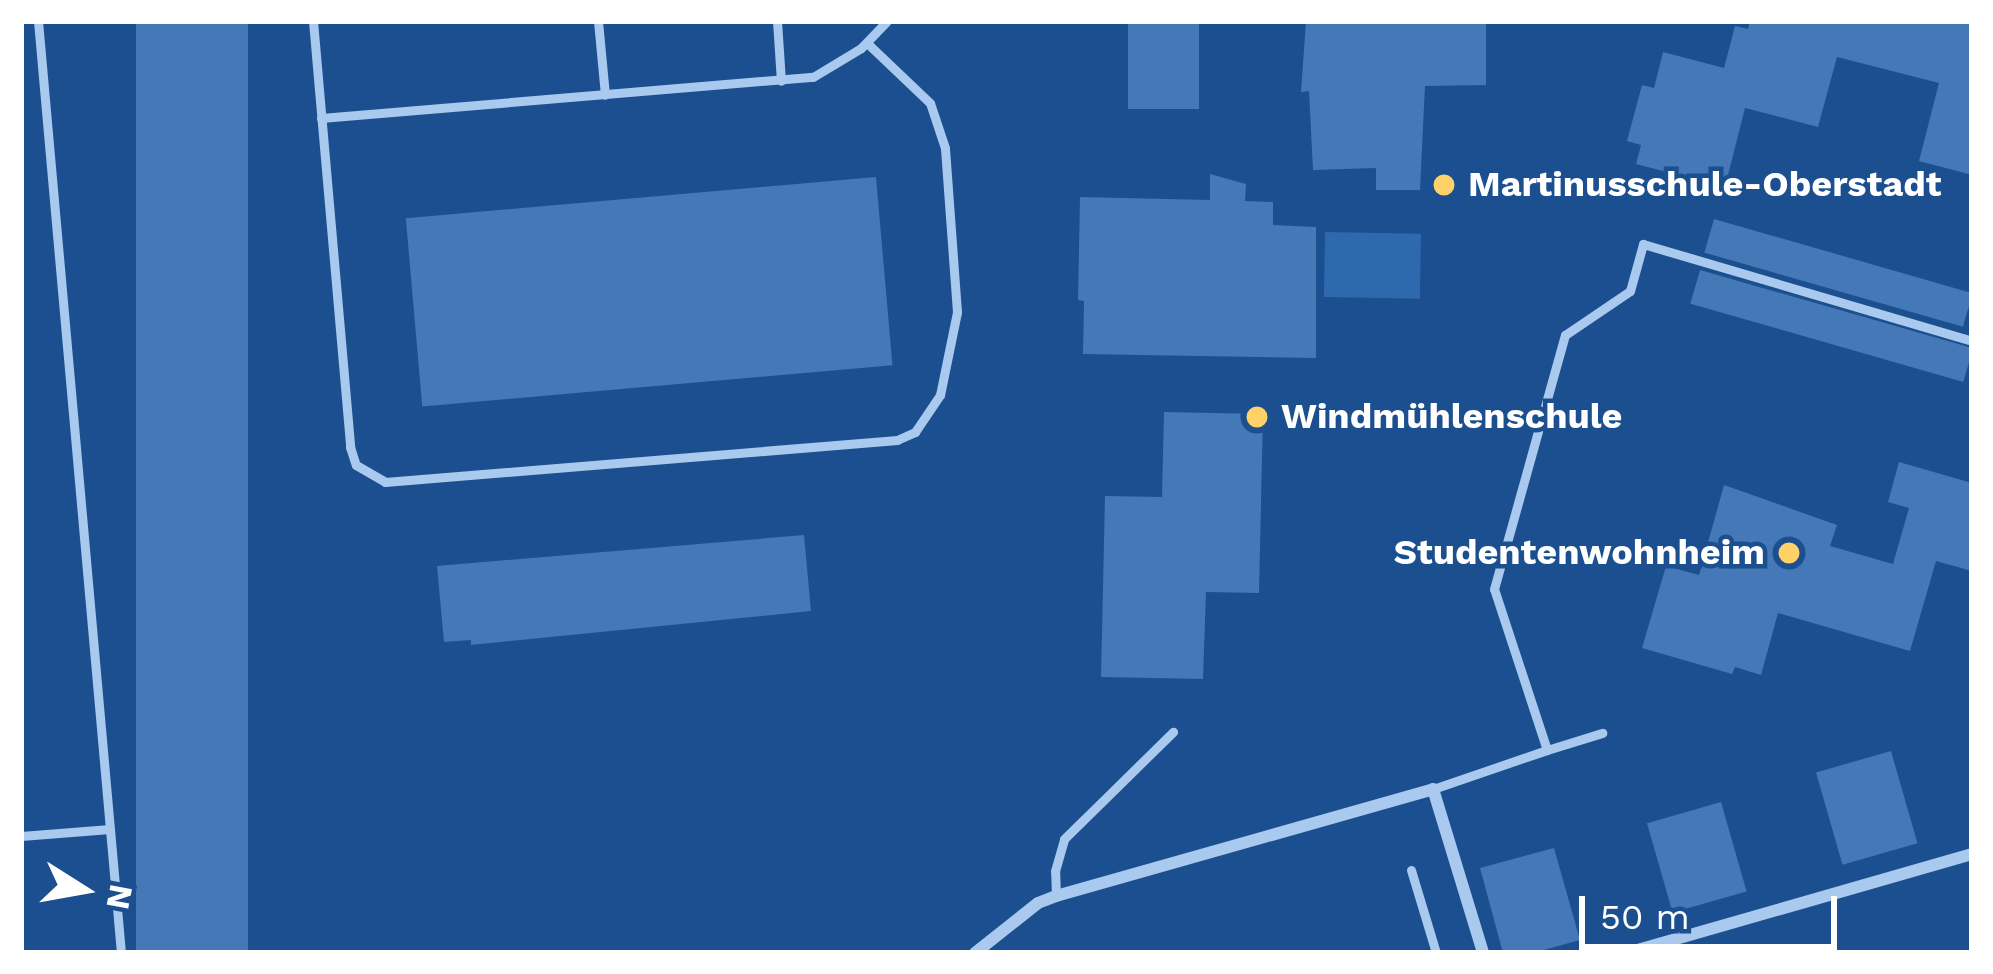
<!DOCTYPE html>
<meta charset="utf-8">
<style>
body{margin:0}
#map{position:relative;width:1993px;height:974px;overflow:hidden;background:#1b4f8f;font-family:"Work Sans",sans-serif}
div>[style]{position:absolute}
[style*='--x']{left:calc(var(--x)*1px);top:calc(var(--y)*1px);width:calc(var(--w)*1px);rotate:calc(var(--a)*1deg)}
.green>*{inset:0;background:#2e69ad;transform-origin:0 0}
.building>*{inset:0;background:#4478b7;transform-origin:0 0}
.service>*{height:9px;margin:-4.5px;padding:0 4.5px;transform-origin:4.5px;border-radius:4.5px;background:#a9c9ee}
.minor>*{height:12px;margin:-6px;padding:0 6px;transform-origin:6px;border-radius:6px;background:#a9c9ee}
.dots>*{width:33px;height:33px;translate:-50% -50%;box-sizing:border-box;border:6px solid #1b4f8f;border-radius:50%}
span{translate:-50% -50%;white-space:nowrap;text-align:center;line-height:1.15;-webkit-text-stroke:9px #1b4f8f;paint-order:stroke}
.poi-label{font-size:36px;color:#fff;font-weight:700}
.left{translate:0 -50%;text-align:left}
.right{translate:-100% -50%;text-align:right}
.frame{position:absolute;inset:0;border:24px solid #fff;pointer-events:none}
.north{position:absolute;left:24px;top:830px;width:120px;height:120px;-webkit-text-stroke:9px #1b4f8f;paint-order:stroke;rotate:101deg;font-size:33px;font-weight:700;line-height:48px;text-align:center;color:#fff}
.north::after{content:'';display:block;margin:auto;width:42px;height:54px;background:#fff;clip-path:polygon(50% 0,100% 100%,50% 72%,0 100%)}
.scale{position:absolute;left:1579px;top:896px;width:258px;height:54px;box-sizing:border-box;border:6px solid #fff;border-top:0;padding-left:15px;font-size:36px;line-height:42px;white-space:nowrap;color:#fff;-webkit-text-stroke:9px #1b4f8f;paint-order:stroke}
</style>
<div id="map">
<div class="green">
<div style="left:1325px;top:232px;width:96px;height:65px;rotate:1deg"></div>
</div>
<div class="building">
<div style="left:136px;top:21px;width:112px;height:936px"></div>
<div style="left:1128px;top:21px;width:71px;height:88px"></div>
<div style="clip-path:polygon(1306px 21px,1486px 21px,1486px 85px,1425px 86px,1420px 190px,1376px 190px,1376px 168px,1313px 170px,1309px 91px,1301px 92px)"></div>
<div style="clip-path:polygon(1750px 21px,1972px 21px,1972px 175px,1919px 161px,1939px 83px,1837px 57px,1818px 127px,1745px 108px,1725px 187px,1636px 164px,1641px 145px,1627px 141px,1642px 85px,1654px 88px,1663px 52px,1724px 68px,1735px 26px,1748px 29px)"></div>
<div style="clip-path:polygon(1210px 174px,1246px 184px,1245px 201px,1273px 202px,1273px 225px,1316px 227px,1316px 358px,1083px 354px,1084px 301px,1078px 300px,1080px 197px,1210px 200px)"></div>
<div style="left:876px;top:177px;width:189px;height:472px;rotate:85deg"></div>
<div style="left:1714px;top:219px;width:269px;height:35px;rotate:16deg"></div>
<div style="left:1700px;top:270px;width:284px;height:35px;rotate:16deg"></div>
<div style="clip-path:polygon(1164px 412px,1263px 414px,1259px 593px,1206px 592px,1203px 679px,1101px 677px,1105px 496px,1162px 497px)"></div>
<div style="clip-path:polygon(1899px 462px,1972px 483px,1972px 571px,1936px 561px,1910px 651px,1778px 613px,1761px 675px,1735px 667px,1732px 674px,1642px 648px,1666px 566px,1699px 575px,1724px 485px,1837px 525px,1830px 546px,1893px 564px,1909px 508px,1888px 502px)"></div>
<div style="clip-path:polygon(804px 535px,811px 611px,471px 645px,471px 640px,444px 642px,437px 566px)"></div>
<div style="left:1891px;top:751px;width:96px;height:78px;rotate:74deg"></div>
<div style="left:1721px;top:802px;width:93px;height:77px;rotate:74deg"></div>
<div style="clip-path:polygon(1554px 848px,1580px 940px,1533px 953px,1503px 953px,1480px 868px)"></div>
</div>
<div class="service">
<div style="--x:38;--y:21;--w:936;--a:84.91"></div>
<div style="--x:313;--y:21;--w:428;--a:85"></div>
<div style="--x:350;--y:447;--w:19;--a:72"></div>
<div style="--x:356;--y:465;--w:34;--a:30"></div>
<div style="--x:385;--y:482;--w:514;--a:-4.69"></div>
<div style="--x:897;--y:440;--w:20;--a:-24"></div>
<div style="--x:915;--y:432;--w:45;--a:-56"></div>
<div style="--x:940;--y:395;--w:85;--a:-78.4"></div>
<div style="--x:957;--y:312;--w:164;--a:-94.2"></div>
<div style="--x:945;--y:148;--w:47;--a:-108.4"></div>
<div style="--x:930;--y:103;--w:87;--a:-136.4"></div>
<div style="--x:598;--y:21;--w:74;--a:84.6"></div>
<div style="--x:777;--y:21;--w:60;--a:86.2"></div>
<div style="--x:321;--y:118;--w:494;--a:-4.8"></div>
<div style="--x:813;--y:77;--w:56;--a:-31.1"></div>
<div style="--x:861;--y:48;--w:37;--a:-46"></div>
<div style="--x:1547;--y:750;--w:58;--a:-17.2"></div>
<div style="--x:1433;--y:789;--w:120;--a:-18.9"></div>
<div style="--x:1547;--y:750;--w:169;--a:-108.2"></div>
<div style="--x:1494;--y:589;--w:264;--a:-74.4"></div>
<div style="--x:1565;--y:335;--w:78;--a:-34.1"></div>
<div style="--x:1630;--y:291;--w:49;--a:-74.5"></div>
<div style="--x:1643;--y:244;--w:343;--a:16.4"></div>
<div style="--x:21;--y:836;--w:89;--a:-4.5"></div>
<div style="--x:1411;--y:870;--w:87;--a:73.2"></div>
<div style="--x:1056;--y:896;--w:25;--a:-92"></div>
<div style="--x:1055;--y:871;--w:33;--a:-74"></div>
<div style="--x:1064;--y:839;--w:153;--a:-44.5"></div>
</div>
<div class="minor">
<div style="--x:975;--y:953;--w:80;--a:-38.4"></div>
<div style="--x:1038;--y:903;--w:19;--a:-21"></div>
<div style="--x:1056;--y:896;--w:392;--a:-15.8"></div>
<div style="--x:1433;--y:789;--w:171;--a:73"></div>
<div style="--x:1627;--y:953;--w:359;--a:-16"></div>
</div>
<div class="dots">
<div style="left:1444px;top:185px;background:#ffd166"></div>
<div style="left:1257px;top:417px;background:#ffd166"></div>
<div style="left:1789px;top:553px;background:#ffd166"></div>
</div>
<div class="poi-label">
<span class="left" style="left:1468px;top:185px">Martinusschule-Oberstadt</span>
<span class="left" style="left:1281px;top:417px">Windmühlenschule</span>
<span class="right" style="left:1765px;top:553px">Studentenwohnheim</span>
</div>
<div class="frame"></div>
<div class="north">N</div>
<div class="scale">50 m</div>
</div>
